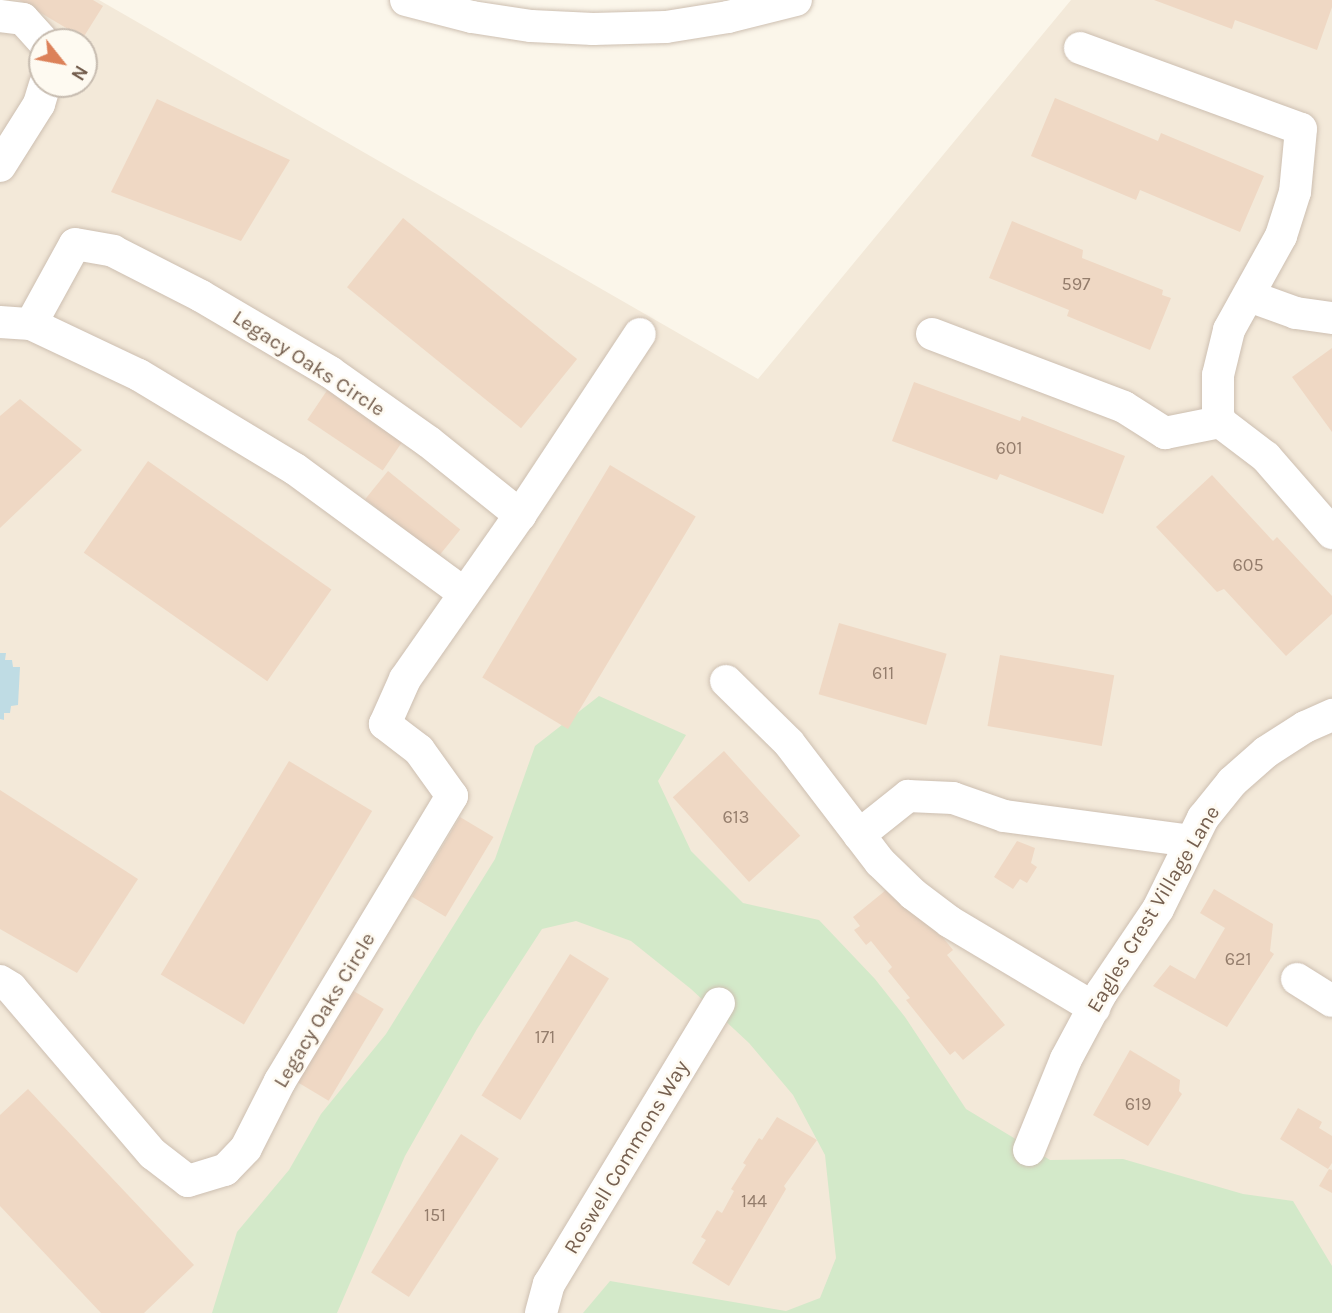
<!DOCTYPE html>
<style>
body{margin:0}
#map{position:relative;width:1332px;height:1313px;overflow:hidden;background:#fbf6ea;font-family:Karla,sans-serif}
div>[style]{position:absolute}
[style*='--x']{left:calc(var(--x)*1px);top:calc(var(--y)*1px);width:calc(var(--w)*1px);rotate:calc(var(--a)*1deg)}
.residential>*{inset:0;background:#f3e9d9}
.green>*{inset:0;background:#d3e9c9}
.water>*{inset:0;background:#bfdce4}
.building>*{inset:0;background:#efd8c4;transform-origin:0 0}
.roads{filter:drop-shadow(0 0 2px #cdbfb1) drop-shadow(0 0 2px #cdbfb1)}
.minor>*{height:32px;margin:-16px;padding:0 16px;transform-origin:16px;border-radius:16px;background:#fff}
span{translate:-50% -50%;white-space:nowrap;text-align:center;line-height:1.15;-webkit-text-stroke:5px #fefaf1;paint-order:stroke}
.number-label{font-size:18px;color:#947d6c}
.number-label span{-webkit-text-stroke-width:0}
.street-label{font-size:21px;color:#755f4f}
.north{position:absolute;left:28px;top:28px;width:70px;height:70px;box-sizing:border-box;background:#fefaf1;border:2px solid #c7bcb0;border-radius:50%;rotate:121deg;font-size:19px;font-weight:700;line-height:28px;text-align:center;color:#755f4f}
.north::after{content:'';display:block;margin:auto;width:24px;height:32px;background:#dc8159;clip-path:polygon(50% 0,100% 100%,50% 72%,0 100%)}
</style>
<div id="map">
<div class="residential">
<div style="clip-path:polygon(evenodd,0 0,99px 0,758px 379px,1071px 0,1332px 0,1332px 1313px,0 1313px,0 0,42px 42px,84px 42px,84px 84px,42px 84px,42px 42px)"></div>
</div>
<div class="green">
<div style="clip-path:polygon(599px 696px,686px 735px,658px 781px,691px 851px,743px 903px,819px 920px,875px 979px,905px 1017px,966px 1109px,1050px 1160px,1123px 1159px,1243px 1194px,1293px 1201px,1332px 1266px,1332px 1313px,583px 1313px,610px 1281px,786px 1311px,820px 1298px,836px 1258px,825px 1155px,793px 1095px,749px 1043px,691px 989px,631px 941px,576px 921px,542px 929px,477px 1029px,405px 1156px,337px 1313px,212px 1313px,237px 1232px,289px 1170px,321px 1114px,386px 1034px,495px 859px,535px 746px)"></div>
</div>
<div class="water">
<div style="clip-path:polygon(0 653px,6px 653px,5px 660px,12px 660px,13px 667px,20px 667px,18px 705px,11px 706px,10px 713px,4px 713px,4px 720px,0 719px)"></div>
</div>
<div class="building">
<div style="clip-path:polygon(19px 0,93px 0,103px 6px,83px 38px)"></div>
<div style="clip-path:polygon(1154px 0,1332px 0,1332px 7px,1317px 50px,1235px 20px,1232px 29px)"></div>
<div style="clip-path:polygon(1055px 98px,1158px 141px,1161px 133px,1264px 176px,1240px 232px,1140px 190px,1136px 200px,1031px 156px)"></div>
<div style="clip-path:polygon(157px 99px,290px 160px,241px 241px,111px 192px)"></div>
<div style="left:403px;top:218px;width:224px;height:89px;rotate:39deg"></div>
<div style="clip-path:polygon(1012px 221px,1083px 250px,1082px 258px,1163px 290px,1162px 295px,1171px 298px,1150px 350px,1067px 316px,1069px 310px,989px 278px)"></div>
<div style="clip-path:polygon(1332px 348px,1332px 432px,1292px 377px)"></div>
<div style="clip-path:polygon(914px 382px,1020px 421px,1022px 416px,1125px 456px,1103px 514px,1000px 474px,997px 480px,892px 441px)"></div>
<div style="left:328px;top:389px;width:91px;height:37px;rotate:34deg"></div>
<div style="clip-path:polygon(20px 399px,82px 450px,0 528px,0 416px)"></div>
<div style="left:148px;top:461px;width:224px;height:112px;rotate:35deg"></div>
<div style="left:610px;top:465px;width:100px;height:248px;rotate:31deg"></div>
<div style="left:388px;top:471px;width:93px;height:36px;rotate:39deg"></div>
<div style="clip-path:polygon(1212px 475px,1273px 541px,1277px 537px,1332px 596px,1332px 614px,1286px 656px,1224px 589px,1217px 592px,1156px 527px)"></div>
<div style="left:839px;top:623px;width:112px;height:74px;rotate:16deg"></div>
<div style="left:1000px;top:655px;width:116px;height:72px;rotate:10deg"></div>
<div style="left:724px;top:751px;width:114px;height:69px;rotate:48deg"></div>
<div style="left:289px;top:761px;width:97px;height:249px;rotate:31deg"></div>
<div style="clip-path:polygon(0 790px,138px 879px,77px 973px,0 929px)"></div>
<div style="left:460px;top:817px;width:39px;height:93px;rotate:31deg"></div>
<div style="clip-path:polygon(1017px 841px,1035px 848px,1031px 863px,1037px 867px,1027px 883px,1020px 879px,1013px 889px,994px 877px)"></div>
<div style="clip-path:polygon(897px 881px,953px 950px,947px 955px,1005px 1025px,963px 1060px,955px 1051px,950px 1055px,906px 1000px,910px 998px,888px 971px,892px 967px,871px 941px,866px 945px,854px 930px,860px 926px,853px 917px)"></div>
<div style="clip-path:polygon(1214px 889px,1273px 924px,1270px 951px,1274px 954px,1227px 1027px,1153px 986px,1170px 965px,1195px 979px,1225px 928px,1200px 913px)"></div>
<div style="left:570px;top:954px;width:46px;height:167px;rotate:32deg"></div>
<div style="left:352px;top:990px;width:37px;height:107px;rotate:31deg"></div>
<div style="clip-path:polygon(1130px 1050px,1180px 1080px,1179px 1091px,1182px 1094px,1148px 1146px,1093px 1115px)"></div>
<div style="clip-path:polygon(28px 1089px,194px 1265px,144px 1313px,101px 1313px,0 1206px,0 1115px)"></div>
<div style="clip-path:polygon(1298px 1108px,1322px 1122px,1319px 1128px,1332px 1136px,1332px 1163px,1328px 1169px,1280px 1139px)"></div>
<div style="clip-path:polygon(777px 1117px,817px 1140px,784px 1186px,786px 1189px,729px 1286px,692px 1263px,706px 1240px,701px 1237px,717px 1210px,722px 1213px,734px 1191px,731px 1189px,746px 1165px,743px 1163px,759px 1138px,762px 1140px)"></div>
<div style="left:461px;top:1134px;width:45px;height:165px;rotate:33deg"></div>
<div style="clip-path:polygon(1329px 1169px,1332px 1170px,1332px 1193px,1319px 1186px)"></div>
</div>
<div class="roads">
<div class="minor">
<div style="--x:406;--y:0;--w:68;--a:14.4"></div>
<div style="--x:472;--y:17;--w:60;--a:8.7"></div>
<div style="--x:531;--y:26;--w:62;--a:2.8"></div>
<div style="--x:593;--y:29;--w:73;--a:-1.6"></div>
<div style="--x:666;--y:27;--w:63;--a:-9.2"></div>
<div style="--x:728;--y:17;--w:70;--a:-14"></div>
<div style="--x:0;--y:16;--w:23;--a:7"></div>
<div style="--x:23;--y:19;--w:31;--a:48"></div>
<div style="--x:1080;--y:48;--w:235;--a:20.1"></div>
<div style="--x:1301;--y:129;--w:63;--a:95.4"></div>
<div style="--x:1295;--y:192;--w:46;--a:107.7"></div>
<div style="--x:1281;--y:236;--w:107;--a:119"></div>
<div style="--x:1229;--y:330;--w:46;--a:103.7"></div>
<div style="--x:1218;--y:375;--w:38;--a:90"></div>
<div style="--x:1218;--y:413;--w:9;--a:77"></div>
<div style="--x:1220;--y:422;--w:58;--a:37.3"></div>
<div style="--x:1266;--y:457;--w:101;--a:49"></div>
<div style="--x:0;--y:166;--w:73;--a:-57.8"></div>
<div style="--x:39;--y:104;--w:21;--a:-73"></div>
<div style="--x:1249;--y:296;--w:50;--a:19.9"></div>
<div style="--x:1296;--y:313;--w:36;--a:8"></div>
<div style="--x:0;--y:322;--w:31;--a:4"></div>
<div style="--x:31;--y:324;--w:119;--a:25.3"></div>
<div style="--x:139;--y:375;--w:182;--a:31.1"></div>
<div style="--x:295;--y:469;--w:210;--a:36.3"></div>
<div style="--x:31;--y:324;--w:91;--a:-61.2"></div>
<div style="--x:75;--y:244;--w:39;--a:10"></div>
<div style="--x:113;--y:251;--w:99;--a:27.1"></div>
<div style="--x:201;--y:296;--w:150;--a:30.5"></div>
<div style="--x:330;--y:372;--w:121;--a:35.3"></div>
<div style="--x:429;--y:442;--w:117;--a:38.7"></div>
<div style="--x:932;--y:334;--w:205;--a:20.8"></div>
<div style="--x:1124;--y:407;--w:49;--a:32.4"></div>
<div style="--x:1165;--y:433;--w:56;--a:-11.3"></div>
<div style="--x:726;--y:681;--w:88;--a:44.5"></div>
<div style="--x:789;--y:743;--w:150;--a:52.6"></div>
<div style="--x:880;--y:862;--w:46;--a:44.1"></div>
<div style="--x:913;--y:894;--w:46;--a:37.1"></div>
<div style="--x:950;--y:922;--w:168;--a:30.8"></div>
<div style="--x:859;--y:835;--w:63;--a:-38.5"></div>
<div style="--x:908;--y:796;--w:45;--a:2.5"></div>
<div style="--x:953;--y:798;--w:54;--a:19.4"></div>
<div style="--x:1004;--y:816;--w:189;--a:7.6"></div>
<div style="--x:1297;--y:979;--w:41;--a:32.2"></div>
<div style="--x:0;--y:981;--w:13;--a:32"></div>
<div style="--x:11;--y:988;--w:218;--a:49.5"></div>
<div style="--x:153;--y:1154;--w:44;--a:37.6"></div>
<div style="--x:188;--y:1181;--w:39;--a:-17"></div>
<div style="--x:225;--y:1170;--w:30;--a:-46"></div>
<div style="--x:246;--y:1148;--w:75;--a:-63.1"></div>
<div style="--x:280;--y:1081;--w:333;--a:-58.9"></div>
<div style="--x:452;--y:796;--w:57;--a:-125.7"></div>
<div style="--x:419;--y:750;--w:43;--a:-142.6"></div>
<div style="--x:385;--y:724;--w:49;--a:-66"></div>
<div style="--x:405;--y:679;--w:200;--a:-55"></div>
<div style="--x:520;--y:515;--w:217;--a:-56.5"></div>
<div style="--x:1029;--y:1150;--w:98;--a:-67.9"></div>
<div style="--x:1066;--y:1059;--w:76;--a:-61.8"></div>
<div style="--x:1102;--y:992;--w:100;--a:-56"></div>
<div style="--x:1158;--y:909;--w:102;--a:-63.7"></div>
<div style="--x:1203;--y:818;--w:46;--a:-51.1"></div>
<div style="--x:1232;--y:782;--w:45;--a:-41.4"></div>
<div style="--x:1266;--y:752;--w:46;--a:-32.7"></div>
<div style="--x:1305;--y:727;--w:30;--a:-24"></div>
<div style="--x:541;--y:1313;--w:30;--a:-75"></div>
<div style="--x:549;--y:1284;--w:328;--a:-58.8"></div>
</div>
</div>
<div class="number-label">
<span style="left:1076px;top:284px">597</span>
<span style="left:1009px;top:448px">601</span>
<span style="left:1248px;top:565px">605</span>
<span style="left:883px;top:673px">611</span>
<span style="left:736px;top:817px">613</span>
<span style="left:1238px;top:959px">621</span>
<span style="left:545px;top:1037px">171</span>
<span style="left:1138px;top:1104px">619</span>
<span style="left:754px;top:1201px">144</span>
<span style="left:435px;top:1215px">151</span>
</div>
<div class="street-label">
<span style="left:309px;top:363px;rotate:33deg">Legacy Oaks Circle</span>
<span style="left:1153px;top:909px;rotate:-59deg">Eagles Crest Village Lane</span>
<span style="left:324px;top:1010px;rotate:-59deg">Legacy Oaks Circle</span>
<span style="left:626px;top:1157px;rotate:-59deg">Roswell Commons Way</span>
</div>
<div class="north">N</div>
</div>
